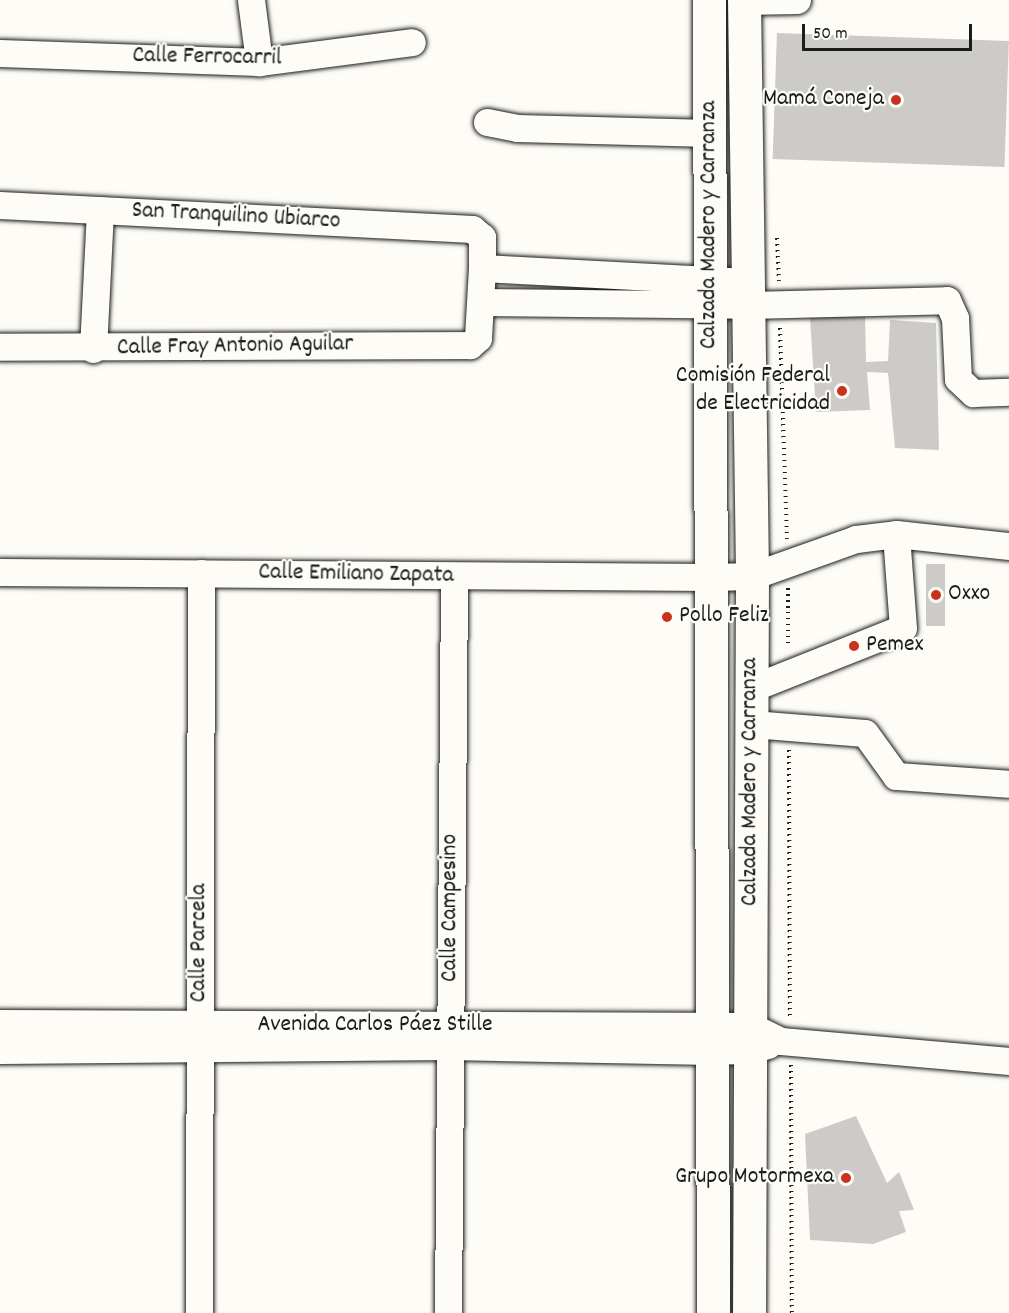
<!DOCTYPE html>
<meta charset="utf-8">
<style>
body{margin:0}
#map{position:relative;width:1009px;height:1313px;overflow:hidden;background:#fdfcf7;font-family:Dekko,sans-serif}
div>[style]{position:absolute}
[style*='--x']{left:calc(var(--x)*1px);top:calc(var(--y)*1px);width:calc(var(--w)*1px);rotate:calc(var(--a)*1deg)}
.building>*{inset:0;background:#cccbc8;transform-origin:0 0}
.path>*{height:4px;margin-top:-2px;transform-origin:0;background:repeating-linear-gradient(90deg,#1c1c1c 0 1.5px,transparent 0 6px)}
.roads{filter:drop-shadow(0 0 2px #1c1c1c) drop-shadow(0 0 2px #1c1c1c)}
.minor>*{height:27px;margin:-13.5px;padding:0 13.5px;transform-origin:13.5px;border-radius:13.5px;background:#fdfcf7}
.major>*{height:33px;margin:-16.5px;padding:0 16.5px;transform-origin:16.5px;border-radius:16.5px;background:#fdfcf7}
.dots>*{width:16px;height:16px;translate:-50% -50%;box-sizing:border-box;border:3px solid #fdfcf7;border-radius:50%}
span{translate:-50% -50%;white-space:nowrap;text-align:center;line-height:1.15;-webkit-text-stroke:4.5px #fdfcf7;paint-order:stroke}
.street-label{font-size:24px;color:#1c1c1c}
.poi-label{font-size:24px;color:#1c1c1c}
.right{translate:-100% -50%;text-align:right}
.left{translate:0 -50%;text-align:left}
.scale{position:absolute;left:802px;top:24px;width:170px;height:27px;box-sizing:border-box;border:3px solid #1c1c1c;border-top:0;padding-left:8px;font-size:18px;line-height:21px;white-space:nowrap;color:#1c1c1c;-webkit-text-stroke:4px #fdfcf7;paint-order:stroke}
</style>
<div id="map">
<div class="building">
<div style="left:777px;top:33px;width:232px;height:126px;rotate:2deg"></div>
<div style="clip-path:polygon(865px 312px,866px 362px,888px 361px,890px 320px,936px 323px,939px 450px,895px 448px,888px 373px,867px 372px,870px 410px,816px 412px,810px 318px)"></div>
<div style="left:926px;top:564px;width:19px;height:62px"></div>
<div style="clip-path:polygon(856px 1116px,887px 1183px,899px 1172px,914px 1210px,899px 1211px,906px 1232px,873px 1244px,810px 1240px,805px 1134px)"></div>
</div>
<div class="path">
<div style="--x:777;--y:238;--w:43;--a:87.3"></div>
<div style="--x:780;--y:328;--w:211;--a:88.1"></div>
<div style="--x:788;--y:588;--w:59;--a:90"></div>
<div style="--x:789;--y:750;--w:269;--a:89.8"></div>
<div style="--x:791;--y:1065;--w:248;--a:89.8"></div>
</div>
<div class="roads">
<div class="minor">
<div style="--x:251;--y:0;--w:63;--a:82.6"></div>
<div style="--x:744;--y:1;--w:53;--a:-1.1"></div>
<div style="--x:0;--y:53;--w:259;--a:2"></div>
<div style="--x:259;--y:62;--w:154;--a:-7.4"></div>
<div style="--x:487;--y:122;--w:31;--a:11"></div>
<div style="--x:517;--y:128;--w:193;--a:1.5"></div>
<div style="--x:0;--y:205;--w:473;--a:2.9"></div>
<div style="--x:472;--y:229;--w:13;--a:39"></div>
<div style="--x:482;--y:237;--w:31;--a:90"></div>
<div style="--x:482;--y:268;--w:70;--a:93.3"></div>
<div style="--x:478;--y:338;--w:11;--a:139"></div>
<div style="--x:470;--y:345;--w:470;--a:179.8"></div>
<div style="--x:482;--y:268;--w:266;--a:3"></div>
<div style="--x:481;--y:302;--w:267;--a:0.6"></div>
<div style="--x:748;--y:305;--w:199;--a:-1.4"></div>
<div style="--x:947;--y:300;--w:20;--a:66"></div>
<div style="--x:955;--y:318;--w:61;--a:87.2"></div>
<div style="--x:958;--y:379;--w:21;--a:43"></div>
<div style="--x:973;--y:393;--w:36;--a:-2"></div>
<div style="--x:93;--y:349;--w:139;--a:-87.1"></div>
<div style="--x:0;--y:572;--w:712;--a:0.4"></div>
<div style="--x:712;--y:577;--w:40;--a:-1.4"></div>
<div style="--x:752;--y:576;--w:110;--a:-19.6"></div>
<div style="--x:856;--y:539;--w:40;--a:-7.1"></div>
<div style="--x:896;--y:534;--w:114;--a:6.1"></div>
<div style="--x:752;--y:688;--w:162;--a:-21.7"></div>
<div style="--x:903;--y:628;--w:94;--a:-94.3"></div>
<div style="--x:752;--y:724;--w:113;--a:4.6"></div>
<div style="--x:865;--y:733;--w:53;--a:54.2"></div>
<div style="--x:896;--y:776;--w:113;--a:4"></div>
<div style="--x:0;--y:1023;--w:750;--a:0.23"></div>
<div style="--x:750;--y:1026;--w:34;--a:26"></div>
<div style="--x:781;--y:1041;--w:229;--a:5"></div>
<div style="--x:0;--y:1050;--w:450;--a:-0.5"></div>
<div style="--x:450;--y:1046;--w:262;--a:1.1"></div>
<div style="--x:712;--y:1051;--w:38;--a:-2"></div>
<div style="--x:750;--y:1050;--w:19;--a:-16"></div>
<div style="--x:199;--y:1313;--w:740;--a:-89.85"></div>
<div style="--x:448;--y:1313;--w:737;--a:-89.53"></div>
</div>
<div class="major">
<div style="--x:709;--y:0;--w:1313;--a:89.83"></div>
<div style="--x:744;--y:0;--w:576;--a:89.2"></div>
<div style="--x:752;--y:576;--w:737;--a:90.23"></div>
</div>
</div>
<div class="dots">
<div style="left:896px;top:100px;background:#c8321e"></div>
<div style="left:842px;top:391px;background:#c8321e"></div>
<div style="left:936px;top:595px;background:#c8321e"></div>
<div style="left:667px;top:617px;background:#c8321e"></div>
<div style="left:854px;top:646px;background:#c8321e"></div>
<div style="left:846px;top:1178px;background:#c8321e"></div>
</div>
<div class="street-label">
<span style="left:207px;top:58px;rotate:1deg">Calle Ferrocarril</span>
<span style="left:236px;top:217px;rotate:3deg">San Tranquilino Ubiarco</span>
<span style="left:710px;top:225px;rotate:-90deg">Calzada Madero y Carranza</span>
<span style="left:235px;top:347px;rotate:-1deg">Calle Fray Antonio Aguilar</span>
<span style="left:356px;top:575px;rotate:1deg">Calle Emiliano Zapata</span>
<span style="left:751px;top:782px;rotate:-90deg">Calzada Madero y Carranza</span>
<span style="left:451px;top:908px;rotate:-90deg">Calle Campesino</span>
<span style="left:200px;top:943px;rotate:-90deg">Calle Parcela</span>
<span style="left:375px;top:1026px">Avenida Carlos Páez Stille</span>
</div>
<div class="poi-label">
<span class="right" style="left:884px;top:100px">Mamá Coneja</span>
<span class="right" style="left:830px;top:391px">Comisión Federal<br>de Electricidad</span>
<span class="left" style="left:948px;top:595px">Oxxo</span>
<span class="left" style="left:679px;top:617px">Pollo Feliz</span>
<span class="left" style="left:866px;top:646px">Pemex</span>
<span class="right" style="left:834px;top:1178px">Grupo Motormexa</span>
</div>
<div class="scale">50 m</div>
</div>
